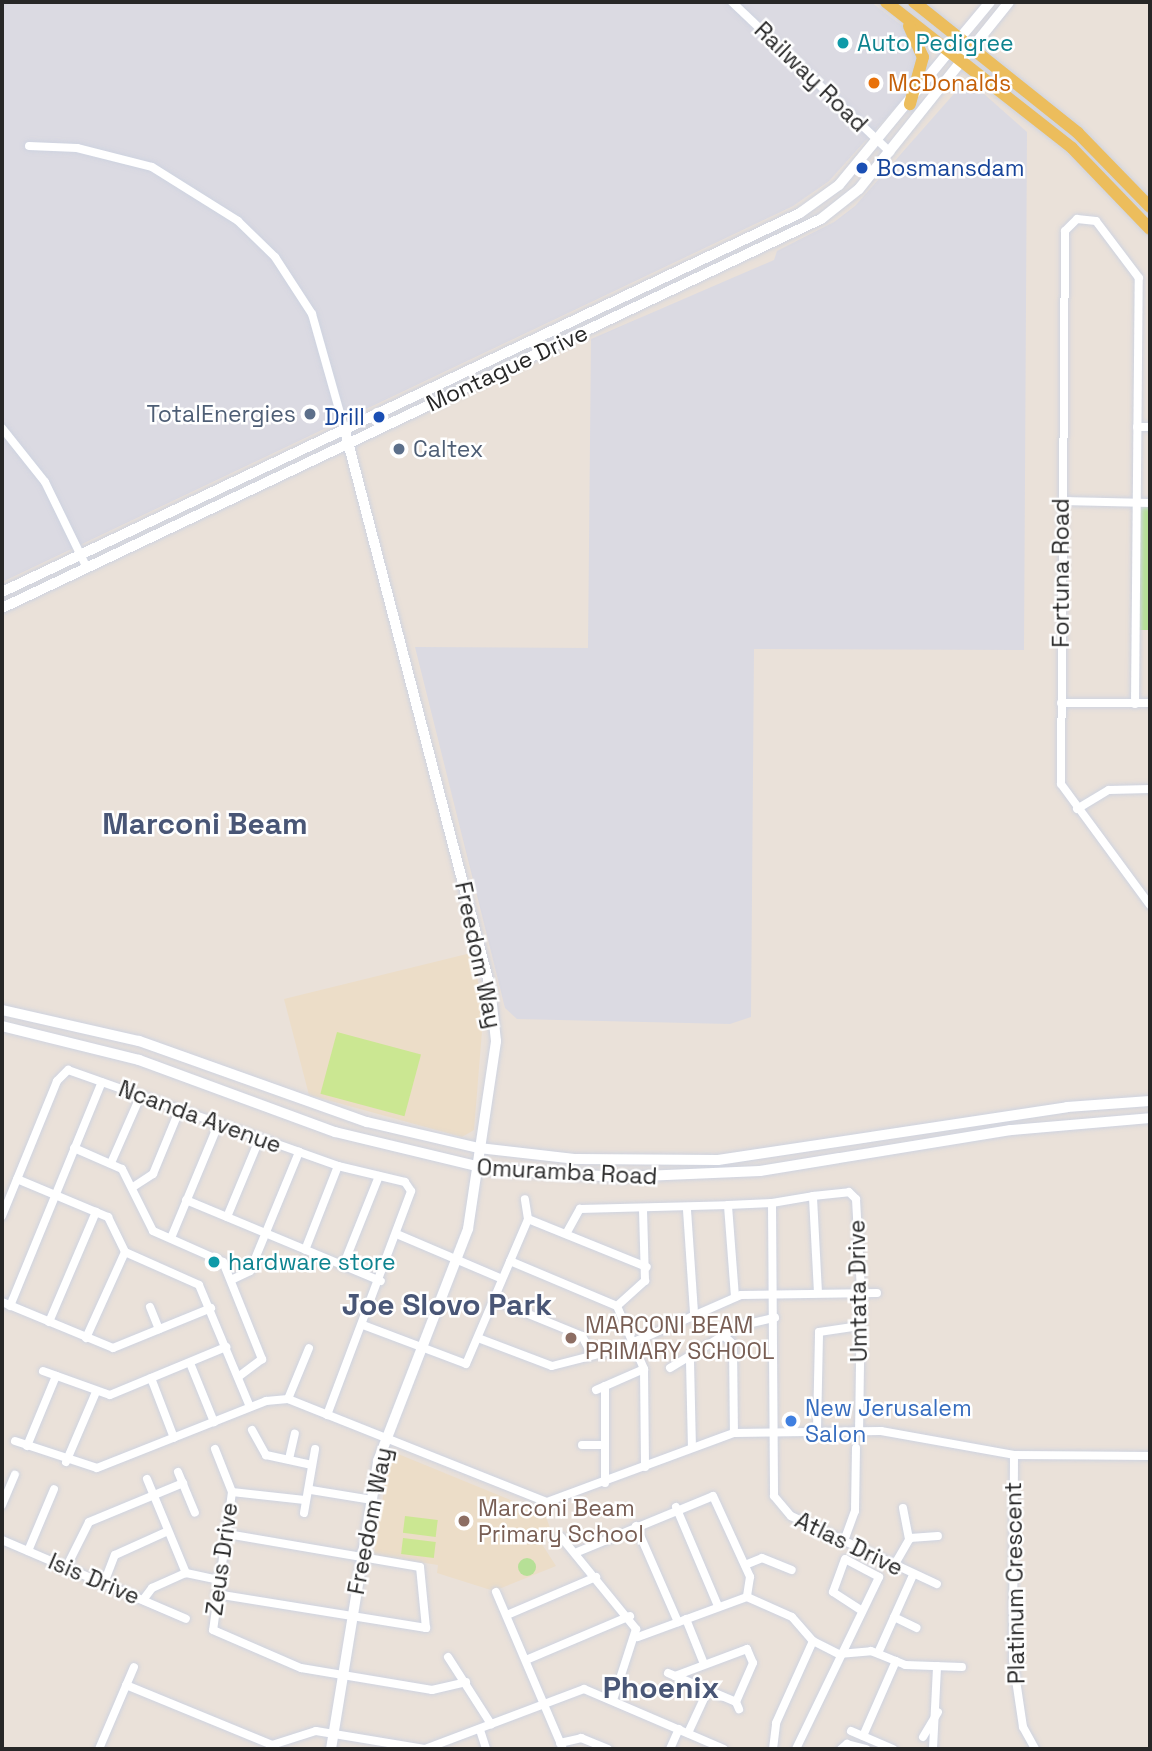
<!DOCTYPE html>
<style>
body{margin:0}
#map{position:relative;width:1152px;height:1751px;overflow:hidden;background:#eae1d9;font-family:"Space Grotesk",sans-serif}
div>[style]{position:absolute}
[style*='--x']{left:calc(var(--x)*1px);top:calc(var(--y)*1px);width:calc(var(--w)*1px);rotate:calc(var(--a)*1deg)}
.industrial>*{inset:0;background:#dbdae2}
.education>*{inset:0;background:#ecddc8}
.green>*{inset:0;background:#b6e096;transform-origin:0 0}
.round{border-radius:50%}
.pitch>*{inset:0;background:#cbe792;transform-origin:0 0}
.roads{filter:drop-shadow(0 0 2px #ced3e0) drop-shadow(0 0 2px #ced3e0)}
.minor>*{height:8px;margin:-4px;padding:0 4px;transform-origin:4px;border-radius:4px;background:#fff}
.tertiary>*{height:10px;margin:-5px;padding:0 5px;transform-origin:5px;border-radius:5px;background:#fff}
.secondary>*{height:10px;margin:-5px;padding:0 5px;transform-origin:5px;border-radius:5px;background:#fff}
.primary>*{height:12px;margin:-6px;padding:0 6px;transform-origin:6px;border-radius:6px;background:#ecbd5c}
.dots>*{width:19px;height:19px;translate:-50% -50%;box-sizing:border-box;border:4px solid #fff;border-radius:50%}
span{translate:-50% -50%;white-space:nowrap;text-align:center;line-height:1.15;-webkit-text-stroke:5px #fff;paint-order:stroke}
.culture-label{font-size:23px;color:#0d838f}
.left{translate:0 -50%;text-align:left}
.street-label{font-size:23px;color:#272727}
.food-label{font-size:23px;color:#c56008}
.transit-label{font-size:23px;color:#164399}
.right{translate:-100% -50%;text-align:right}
.service-label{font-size:23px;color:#4e5e75}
.education-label{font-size:23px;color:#785e54}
.shop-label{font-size:23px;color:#366cbe}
.district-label{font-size:30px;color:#495676;font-weight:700}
.frame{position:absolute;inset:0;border:4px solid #272727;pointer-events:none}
</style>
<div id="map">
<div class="industrial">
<div style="clip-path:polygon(2px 2px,871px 2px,905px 28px,920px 52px,911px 90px,829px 181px,793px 206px,2px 582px)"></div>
<div style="clip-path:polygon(975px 86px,1027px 132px,1024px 650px,754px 649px,751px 1017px,730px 1024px,517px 1019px,505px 1008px,415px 647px,588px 648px,591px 339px,774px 260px,777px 251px,834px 222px,855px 206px,960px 87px)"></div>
</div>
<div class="education">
<div style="clip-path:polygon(471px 953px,484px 1006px,474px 1130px,462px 1137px,309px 1095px,284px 999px)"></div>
<div style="clip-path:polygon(398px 1454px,545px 1514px,550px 1528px,536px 1535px,556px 1566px,494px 1591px,437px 1573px,438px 1565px,374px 1555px,389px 1458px)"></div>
</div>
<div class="green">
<div style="left:1150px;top:506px;width:124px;height:11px;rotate:90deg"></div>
<div class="round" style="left:518px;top:1558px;width:18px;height:18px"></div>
</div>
<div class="pitch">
<div style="left:337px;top:1032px;width:87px;height:64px;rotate:15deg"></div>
<div style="left:405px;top:1516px;width:33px;height:17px;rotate:7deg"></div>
<div style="left:403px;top:1538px;width:33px;height:16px;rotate:7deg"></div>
</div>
<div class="roads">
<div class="minor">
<div style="--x:732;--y:2;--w:218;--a:43.5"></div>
<div style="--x:29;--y:146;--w:48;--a:2.4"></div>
<div style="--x:77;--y:148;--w:77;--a:14.2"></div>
<div style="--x:152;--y:167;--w:102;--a:32.1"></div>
<div style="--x:238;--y:221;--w:52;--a:44.2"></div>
<div style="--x:275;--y:257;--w:68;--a:57"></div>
<div style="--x:312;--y:314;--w:117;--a:74.2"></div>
<div style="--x:1137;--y:427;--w:13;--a:0"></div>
<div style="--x:2;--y:428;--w:69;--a:51.5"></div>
<div style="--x:45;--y:482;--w:96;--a:64"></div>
<div style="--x:1062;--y:501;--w:88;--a:1.3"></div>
<div style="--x:1061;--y:703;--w:89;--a:0"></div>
<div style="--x:1135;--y:704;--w:426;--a:-89.5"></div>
<div style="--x:1139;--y:278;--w:71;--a:-127"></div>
<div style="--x:1096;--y:221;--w:19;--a:-174"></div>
<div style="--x:1077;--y:219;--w:17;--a:135"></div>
<div style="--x:1065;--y:231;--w:553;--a:90.41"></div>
<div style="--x:1061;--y:784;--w:150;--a:53.7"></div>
<div style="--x:1077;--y:809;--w:37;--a:-31"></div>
<div style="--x:1109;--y:790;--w:41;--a:-1.4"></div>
<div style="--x:74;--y:1148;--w:52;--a:23.6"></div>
<div style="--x:122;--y:1169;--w:69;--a:63.4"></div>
<div style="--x:153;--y:1231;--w:77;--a:23.9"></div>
<div style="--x:223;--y:1262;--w:105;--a:68.1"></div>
<div style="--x:262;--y:1359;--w:30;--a:143"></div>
<div style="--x:111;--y:1163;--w:72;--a:-66.3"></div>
<div style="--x:17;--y:1179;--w:99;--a:22.7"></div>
<div style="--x:108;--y:1217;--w:39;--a:64"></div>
<div style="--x:125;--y:1252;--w:81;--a:24"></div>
<div style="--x:199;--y:1285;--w:132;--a:67.3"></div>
<div style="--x:133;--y:1187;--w:24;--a:-33"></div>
<div style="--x:153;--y:1174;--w:68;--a:-67.6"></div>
<div style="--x:813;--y:1196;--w:42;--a:170.3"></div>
<div style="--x:772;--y:1203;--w:293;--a:89.6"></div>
<div style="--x:774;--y:1496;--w:26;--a:50"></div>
<div style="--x:791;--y:1516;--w:161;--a:25"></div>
<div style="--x:186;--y:1200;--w:211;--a:22.6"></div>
<div style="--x:687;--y:1210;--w:104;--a:86.1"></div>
<div style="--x:2;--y:1216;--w:146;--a:-67.8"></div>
<div style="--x:57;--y:1081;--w:16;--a:-45"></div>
<div style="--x:68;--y:1070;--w:245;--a:19.5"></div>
<div style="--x:227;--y:1217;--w:83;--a:-67.4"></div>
<div style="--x:528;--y:1219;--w:128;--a:22"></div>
<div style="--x:566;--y:1234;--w:29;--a:-61"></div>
<div style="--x:580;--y:1209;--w:148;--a:-1.5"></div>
<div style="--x:399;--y:1235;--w:112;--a:23.1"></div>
<div style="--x:171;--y:1238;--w:122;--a:-67.4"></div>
<div style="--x:510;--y:1261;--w:116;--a:22.8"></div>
<div style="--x:343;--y:1266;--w:97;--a:-68.2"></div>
<div style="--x:231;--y:1280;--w:21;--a:-25"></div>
<div style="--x:250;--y:1271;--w:129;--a:-67.6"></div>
<div style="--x:299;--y:1152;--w:41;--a:19.7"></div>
<div style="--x:338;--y:1166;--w:90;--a:111.4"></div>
<div style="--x:818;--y:1293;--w:97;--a:-93"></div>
<div style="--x:813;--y:1196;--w:36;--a:-6"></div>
<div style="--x:849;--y:1192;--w:10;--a:45"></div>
<div style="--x:856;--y:1199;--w:93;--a:86.9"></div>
<div style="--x:861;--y:1292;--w:139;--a:90.8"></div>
<div style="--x:735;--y:1297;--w:92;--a:-94.4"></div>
<div style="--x:728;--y:1205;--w:44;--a:-2.6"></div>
<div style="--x:494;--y:1300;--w:95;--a:22.2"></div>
<div style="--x:582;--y:1336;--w:17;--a:62"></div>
<div style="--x:2;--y:1302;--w:120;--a:22.5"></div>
<div style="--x:113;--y:1348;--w:106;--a:-22.2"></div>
<div style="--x:10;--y:1306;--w:242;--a:-67.7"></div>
<div style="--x:617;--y:1306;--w:69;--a:66.8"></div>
<div style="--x:644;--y:1369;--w:98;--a:89.4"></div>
<div style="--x:617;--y:1306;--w:38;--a:-42"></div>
<div style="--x:645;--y:1281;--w:72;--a:-91.6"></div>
<div style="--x:150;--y:1307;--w:24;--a:68"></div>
<div style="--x:49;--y:1322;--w:120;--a:-66.9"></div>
<div style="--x:363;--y:1325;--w:110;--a:20.7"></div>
<div style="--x:466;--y:1364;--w:158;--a:-66.8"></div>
<div style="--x:528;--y:1219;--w:20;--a:-99"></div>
<div style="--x:723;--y:1335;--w:13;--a:42"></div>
<div style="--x:733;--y:1344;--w:89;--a:89.4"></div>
<div style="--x:86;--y:1338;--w:94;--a:-65.6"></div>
<div style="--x:478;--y:1338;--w:79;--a:20.7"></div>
<div style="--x:552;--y:1366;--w:68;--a:-14.4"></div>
<div style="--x:618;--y:1349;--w:134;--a:-23.7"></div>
<div style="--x:741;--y:1295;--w:136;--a:-0.8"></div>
<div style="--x:690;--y:1361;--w:86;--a:88.7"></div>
<div style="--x:190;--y:1363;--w:64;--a:67.9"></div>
<div style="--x:670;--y:1368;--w:81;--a:-31.3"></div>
<div style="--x:739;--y:1326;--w:37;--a:-13"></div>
<div style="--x:43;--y:1371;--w:71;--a:19.7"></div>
<div style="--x:110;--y:1395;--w:126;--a:-22.5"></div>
<div style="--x:151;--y:1378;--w:64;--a:69"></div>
<div style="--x:596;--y:1390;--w:52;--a:-23.6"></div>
<div style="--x:288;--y:1399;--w:55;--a:-67.6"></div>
<div style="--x:327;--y:1415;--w:239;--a:-69.4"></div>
<div style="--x:411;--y:1191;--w:11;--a:-124"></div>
<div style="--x:405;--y:1182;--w:69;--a:-166.6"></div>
<div style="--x:252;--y:1430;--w:29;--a:61"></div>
<div style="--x:266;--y:1455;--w:47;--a:12.3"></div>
<div style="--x:817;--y:1430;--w:98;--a:-88.8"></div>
<div style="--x:819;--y:1332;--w:41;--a:-8.3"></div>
<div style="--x:15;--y:1441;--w:86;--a:18.2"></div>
<div style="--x:97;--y:1468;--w:182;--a:-21.6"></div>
<div style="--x:266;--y:1401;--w:22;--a:-5"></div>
<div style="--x:288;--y:1399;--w:279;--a:21.7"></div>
<div style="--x:547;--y:1502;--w:199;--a:-20.3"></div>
<div style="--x:734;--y:1433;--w:147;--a:-0.8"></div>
<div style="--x:881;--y:1431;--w:135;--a:10.2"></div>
<div style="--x:1014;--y:1455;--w:136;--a:0.4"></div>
<div style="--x:582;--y:1445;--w:23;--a:0"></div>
<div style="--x:27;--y:1446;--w:76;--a:-67.5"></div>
<div style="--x:215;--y:1449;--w:46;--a:68.4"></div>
<div style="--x:232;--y:1492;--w:139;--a:97.8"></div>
<div style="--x:213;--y:1630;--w:96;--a:23.4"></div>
<div style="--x:301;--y:1668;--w:133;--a:9.5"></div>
<div style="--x:432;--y:1690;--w:35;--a:-13"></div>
<div style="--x:1014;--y:1455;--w:205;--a:90.3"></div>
<div style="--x:1013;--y:1660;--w:68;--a:81.5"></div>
<div style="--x:1023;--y:1727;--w:25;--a:61"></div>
<div style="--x:289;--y:1459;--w:26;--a:-77"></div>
<div style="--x:66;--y:1462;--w:76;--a:-66.8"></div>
<div style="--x:178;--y:1472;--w:44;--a:67.5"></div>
<div style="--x:147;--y:1479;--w:102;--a:67.5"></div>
<div style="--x:605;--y:1483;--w:97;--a:-90"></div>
<div style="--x:311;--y:1490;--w:62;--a:9.3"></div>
<div style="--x:232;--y:1492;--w:73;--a:6.3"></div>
<div style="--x:2;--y:1505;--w:33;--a:-67"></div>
<div style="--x:676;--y:1507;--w:108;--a:67"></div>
<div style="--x:903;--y:1508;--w:32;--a:79"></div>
<div style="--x:304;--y:1513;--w:65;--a:-80.2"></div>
<div style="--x:636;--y:1526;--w:105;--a:66.4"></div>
<div style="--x:561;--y:1537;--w:119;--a:50.8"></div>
<div style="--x:636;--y:1629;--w:75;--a:107.9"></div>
<div style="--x:2;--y:1540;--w:200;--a:23.2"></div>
<div style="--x:844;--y:1541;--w:32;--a:-70"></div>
<div style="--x:855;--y:1511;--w:63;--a:-89.1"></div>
<div style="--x:28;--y:1551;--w:67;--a:-67.2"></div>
<div style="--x:575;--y:1553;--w:149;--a:-22.4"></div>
<div style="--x:713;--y:1496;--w:89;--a:65.4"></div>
<div style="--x:750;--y:1577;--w:20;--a:99"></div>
<div style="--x:895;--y:1564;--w:30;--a:-60"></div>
<div style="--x:910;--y:1538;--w:28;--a:-4"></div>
<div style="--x:745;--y:1565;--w:18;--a:-22"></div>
<div style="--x:762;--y:1558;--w:32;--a:22"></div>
<div style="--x:66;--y:1568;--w:51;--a:-63.4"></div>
<div style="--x:89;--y:1522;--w:102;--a:-22.5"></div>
<div style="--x:104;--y:1583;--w:30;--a:-69"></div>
<div style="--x:115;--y:1555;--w:58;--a:-24.4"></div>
<div style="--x:496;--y:1592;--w:171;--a:66.9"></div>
<div style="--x:216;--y:1594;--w:213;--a:9.2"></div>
<div style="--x:426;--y:1628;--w:61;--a:-95.6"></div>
<div style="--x:420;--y:1567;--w:197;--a:-170.3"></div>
<div style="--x:143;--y:1600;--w:15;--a:-53"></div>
<div style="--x:152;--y:1588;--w:37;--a:-24"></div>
<div style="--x:186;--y:1573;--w:33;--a:12"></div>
<div style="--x:507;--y:1615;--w:97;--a:-23.1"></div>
<div style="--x:894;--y:1617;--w:25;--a:26"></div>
<div style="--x:686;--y:1619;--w:48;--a:68.2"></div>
<div style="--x:638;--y:1637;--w:116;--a:-20.2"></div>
<div style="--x:747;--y:1597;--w:49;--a:24"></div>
<div style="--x:792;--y:1617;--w:32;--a:49"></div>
<div style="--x:813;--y:1641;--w:29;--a:27"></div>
<div style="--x:839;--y:1654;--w:32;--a:-5"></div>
<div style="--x:871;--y:1651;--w:37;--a:22"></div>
<div style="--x:905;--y:1665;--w:57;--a:2"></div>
<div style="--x:878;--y:1653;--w:85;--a:-65.8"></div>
<div style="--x:448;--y:1657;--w:80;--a:57.3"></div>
<div style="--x:526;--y:1660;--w:113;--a:-22.9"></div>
<div style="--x:668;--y:1673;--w:74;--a:23.1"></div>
<div style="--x:736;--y:1702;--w:8;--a:67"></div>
<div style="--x:675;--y:1676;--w:77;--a:-20.6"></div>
<div style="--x:747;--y:1649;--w:15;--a:67"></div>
<div style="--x:753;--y:1663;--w:43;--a:113.6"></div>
<div style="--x:126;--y:1685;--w:158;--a:22.3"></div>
<div style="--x:272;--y:1745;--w:46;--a:-17.7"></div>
<div style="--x:316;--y:1731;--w:110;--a:9.4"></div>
<div style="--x:425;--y:1749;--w:170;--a:-20.7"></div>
<div style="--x:584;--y:1689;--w:152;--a:23.2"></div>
<div style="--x:480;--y:1730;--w:20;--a:72"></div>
<div style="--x:851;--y:1731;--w:46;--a:23.2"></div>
<div style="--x:688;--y:1733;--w:47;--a:-65.1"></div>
<div style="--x:863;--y:1736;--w:82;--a:-66.3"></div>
<div style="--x:923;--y:1737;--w:29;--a:-59"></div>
<div style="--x:560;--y:1743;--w:22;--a:-13"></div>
<div style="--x:581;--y:1738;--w:29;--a:22"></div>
<div style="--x:99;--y:1749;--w:89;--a:-66.9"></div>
<div style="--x:670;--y:1749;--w:22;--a:-66"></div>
<div style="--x:773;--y:1749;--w:26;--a:-83"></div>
<div style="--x:776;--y:1723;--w:90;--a:-65.7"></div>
<div style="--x:796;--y:1749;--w:191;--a:-64.2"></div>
<div style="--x:879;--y:1577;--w:38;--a:-152"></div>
<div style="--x:845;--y:1559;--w:35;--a:110"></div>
<div style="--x:833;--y:1592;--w:31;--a:33"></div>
<div style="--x:841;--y:1749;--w:8;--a:-40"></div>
<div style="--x:847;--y:1744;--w:20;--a:15"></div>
<div style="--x:933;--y:1749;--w:83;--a:-87.2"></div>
</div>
<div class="tertiary">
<div style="--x:960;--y:38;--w:47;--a:-50.2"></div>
<div style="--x:972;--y:48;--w:59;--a:-51.2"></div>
<div style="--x:331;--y:1749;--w:292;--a:-80.7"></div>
<div style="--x:378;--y:1461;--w:249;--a:-68.8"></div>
<div style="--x:468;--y:1229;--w:190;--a:-81.5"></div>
<div style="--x:496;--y:1041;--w:54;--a:-96.3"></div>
<div style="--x:490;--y:987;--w:579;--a:-104.61"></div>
</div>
<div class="secondary">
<div style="--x:2;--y:592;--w:883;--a:-25.4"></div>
<div style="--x:800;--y:213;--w:48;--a:-35.7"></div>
<div style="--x:839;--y:185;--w:190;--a:-50.5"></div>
<div style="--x:2;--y:608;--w:907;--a:-25.41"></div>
<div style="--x:821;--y:219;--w:48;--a:-38.3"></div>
<div style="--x:859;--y:189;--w:181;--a:-51.3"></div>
<div style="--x:2;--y:1010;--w:140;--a:12.8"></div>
<div style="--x:139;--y:1041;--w:242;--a:19.6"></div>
<div style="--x:367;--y:1122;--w:115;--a:13.1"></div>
<div style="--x:479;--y:1148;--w:98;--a:6.5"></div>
<div style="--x:576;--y:1159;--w:142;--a:0.4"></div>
<div style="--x:718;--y:1160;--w:353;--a:-8.6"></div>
<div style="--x:1067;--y:1107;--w:83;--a:-4.1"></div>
<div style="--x:2;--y:1026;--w:141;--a:13.9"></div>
<div style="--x:139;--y:1060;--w:209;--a:20.2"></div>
<div style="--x:335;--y:1132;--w:163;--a:13.5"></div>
<div style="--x:493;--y:1170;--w:127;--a:3.2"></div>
<div style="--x:620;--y:1177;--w:140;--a:-2.5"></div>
<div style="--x:760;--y:1171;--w:254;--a:-9.3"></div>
<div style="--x:1011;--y:1130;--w:140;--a:-4.9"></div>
</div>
<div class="primary">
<div style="--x:886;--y:2;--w:236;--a:38.1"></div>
<div style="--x:1072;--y:148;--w:112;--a:46.1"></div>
<div style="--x:914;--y:2;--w:210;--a:38.6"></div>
<div style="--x:1078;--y:133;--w:103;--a:45.8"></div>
<div style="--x:909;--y:26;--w:34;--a:66"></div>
<div style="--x:923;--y:57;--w:49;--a:105.5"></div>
</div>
</div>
<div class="dots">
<div style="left:843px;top:43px;background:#0f9aa8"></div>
<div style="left:874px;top:83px;background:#e8710a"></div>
<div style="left:862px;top:168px;background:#1a4fb4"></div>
<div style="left:310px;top:414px;background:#5c6f8a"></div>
<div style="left:379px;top:417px;background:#1a4fb4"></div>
<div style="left:399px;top:449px;background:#5c6f8a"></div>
<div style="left:214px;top:1262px;background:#0f9aa8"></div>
<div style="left:571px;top:1338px;background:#8d6e63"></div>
<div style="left:791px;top:1421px;background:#3f7fe0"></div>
<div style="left:464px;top:1521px;background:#8d6e63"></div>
</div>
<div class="culture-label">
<span class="left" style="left:857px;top:43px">Auto Pedigree</span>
<span class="left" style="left:228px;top:1262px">hardware store</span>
</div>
<div class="street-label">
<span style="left:811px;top:77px;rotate:44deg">Railway Road</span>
<span style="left:507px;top:368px;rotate:-25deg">Montague Drive</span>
<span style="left:1061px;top:573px;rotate:-90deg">Fortuna Road</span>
<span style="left:478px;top:955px;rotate:78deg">Freedom Way</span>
<span style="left:200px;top:1117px;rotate:20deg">Ncanda Avenue</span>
<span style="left:567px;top:1172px;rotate:3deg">Omuramba Road</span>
<span style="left:858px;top:1291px;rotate:-91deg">Umtata Drive</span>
<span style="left:370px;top:1521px;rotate:-79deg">Freedom Way</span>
<span style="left:849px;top:1544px;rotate:26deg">Atlas Drive</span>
<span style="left:222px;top:1559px;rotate:-82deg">Zeus Drive</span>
<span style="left:94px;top:1579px;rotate:23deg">Isis Drive</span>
<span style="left:1015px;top:1583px;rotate:-91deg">Platinum Crescent</span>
</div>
<div class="food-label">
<span class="left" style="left:888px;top:83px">McDonalds</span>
</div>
<div class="transit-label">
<span class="left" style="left:876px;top:168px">Bosmansdam</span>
<span class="right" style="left:365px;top:417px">Drill</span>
</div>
<div class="service-label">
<span class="right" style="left:296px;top:414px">TotalEnergies</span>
<span class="left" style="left:413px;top:449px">Caltex</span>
</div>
<div class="education-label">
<span class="left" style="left:585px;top:1338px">MARCONI BEAM<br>PRIMARY SCHOOL</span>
<span class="left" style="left:478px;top:1521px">Marconi Beam<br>Primary School</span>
</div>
<div class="shop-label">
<span class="left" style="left:805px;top:1421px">New Jerusalem<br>Salon</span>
</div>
<div class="district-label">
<span style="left:205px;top:824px">Marconi Beam</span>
<span style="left:447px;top:1305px">Joe Slovo Park</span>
<span style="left:661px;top:1688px">Phoenix</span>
</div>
<div class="frame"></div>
</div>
